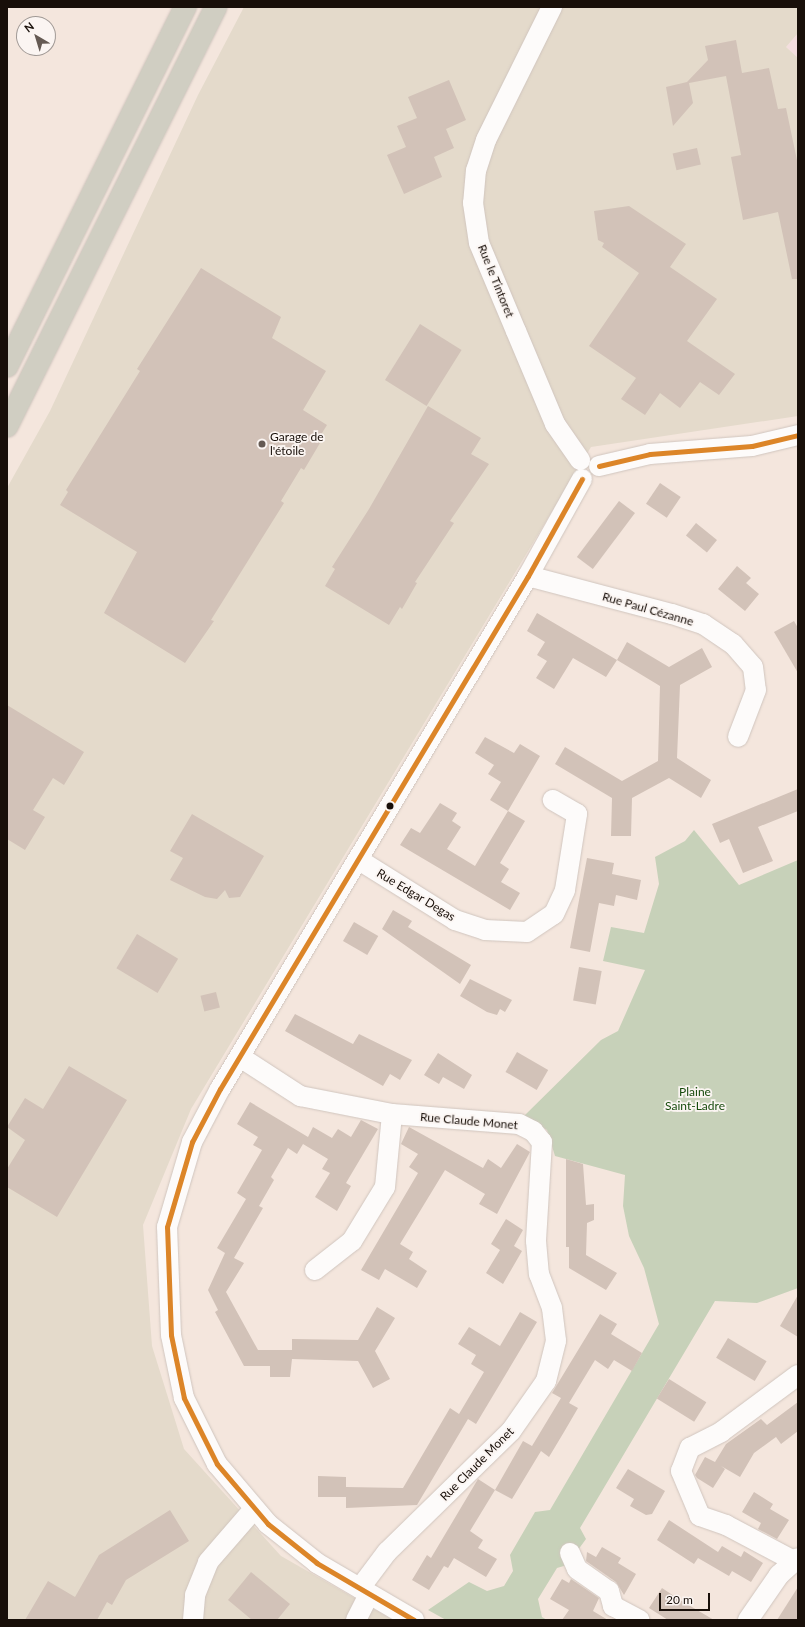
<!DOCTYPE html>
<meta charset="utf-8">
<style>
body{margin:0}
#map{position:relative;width:805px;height:1627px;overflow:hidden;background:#f4e6dd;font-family:Lato,sans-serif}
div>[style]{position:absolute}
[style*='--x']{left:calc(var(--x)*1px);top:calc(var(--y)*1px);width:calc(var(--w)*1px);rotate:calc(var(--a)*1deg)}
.commercial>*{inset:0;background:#f3dede}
.industrial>*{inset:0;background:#e4dacb}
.green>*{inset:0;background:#c7d1b9}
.building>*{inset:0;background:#d2c2b8;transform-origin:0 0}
.roads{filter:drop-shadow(0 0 1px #d0c5be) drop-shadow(0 0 1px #d0c5be)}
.street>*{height:20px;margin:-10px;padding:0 10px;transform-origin:10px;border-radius:10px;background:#fdfbfa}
.highway>*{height:22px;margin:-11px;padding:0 11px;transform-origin:11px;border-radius:11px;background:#d0cec2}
.bus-1>*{height:5px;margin:-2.5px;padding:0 2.5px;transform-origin:2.5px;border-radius:2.5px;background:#dc8528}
.dots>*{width:11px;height:11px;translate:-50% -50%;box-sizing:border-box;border:2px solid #fbf5f2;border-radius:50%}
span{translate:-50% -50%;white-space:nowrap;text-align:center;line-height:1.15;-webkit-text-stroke:3.5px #fbf5f2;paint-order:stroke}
.street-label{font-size:12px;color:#180f09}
.poi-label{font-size:12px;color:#180f09}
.left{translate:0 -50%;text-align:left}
.park-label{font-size:12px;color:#184c0e}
.frame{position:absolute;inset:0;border:8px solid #180f09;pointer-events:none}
.north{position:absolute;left:16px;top:16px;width:40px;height:40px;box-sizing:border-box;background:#fbf5f2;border:1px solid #a09995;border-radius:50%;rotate:322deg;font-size:11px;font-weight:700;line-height:16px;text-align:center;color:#180f09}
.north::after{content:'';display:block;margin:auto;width:14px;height:18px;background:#655a53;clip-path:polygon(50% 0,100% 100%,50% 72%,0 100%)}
.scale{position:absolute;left:659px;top:1593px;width:51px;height:18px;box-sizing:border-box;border:2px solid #180f09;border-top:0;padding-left:5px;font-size:12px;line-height:14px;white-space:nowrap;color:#180f09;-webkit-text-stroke:3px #fbf5f2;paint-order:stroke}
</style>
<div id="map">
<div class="commercial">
<div style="clip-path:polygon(798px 33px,798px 58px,786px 47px)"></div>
</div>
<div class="industrial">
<div style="clip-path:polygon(244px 7px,798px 7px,798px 33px,786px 47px,798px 58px,798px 416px,591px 447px,191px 1109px,143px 1225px,152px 1346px,184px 1449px,281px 1556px,393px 1620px,7px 1620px,7px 488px,50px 411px,198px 95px)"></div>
</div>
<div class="green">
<div style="clip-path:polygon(694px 830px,739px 885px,798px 860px,798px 1288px,757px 1303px,715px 1301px,580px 1528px,586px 1539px,567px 1565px,557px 1568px,538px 1599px,542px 1617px,547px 1620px,446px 1620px,428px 1610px,469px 1582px,487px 1591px,504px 1586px,513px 1571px,510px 1555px,535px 1512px,550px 1510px,659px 1324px,644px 1268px,629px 1236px,623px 1206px,625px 1175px,555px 1156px,547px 1130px,524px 1116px,601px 1040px,618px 1031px,645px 970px,603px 961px,611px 927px,644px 933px,659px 884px,655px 857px,685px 841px)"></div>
</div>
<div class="building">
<div style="clip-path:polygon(736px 40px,742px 73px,769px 68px,778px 109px,786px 108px,798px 165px,798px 279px,792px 279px,778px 212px,743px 220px,731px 157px,741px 155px,726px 76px,689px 83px,693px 103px,673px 126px,666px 87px,687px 82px,708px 60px,705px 46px)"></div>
<div style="clip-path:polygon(449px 80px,466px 120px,446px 129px,454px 148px,434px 157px,442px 177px,404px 194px,387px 155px,406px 147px,397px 126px,417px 118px,408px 97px)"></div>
<div style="left:697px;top:148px;width:17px;height:25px;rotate:77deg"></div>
<div style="clip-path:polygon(629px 206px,686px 244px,670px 267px,717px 299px,687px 341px,735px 374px,719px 395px,700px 382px,680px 408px,660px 393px,645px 415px,621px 399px,636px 378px,589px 346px,639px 273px,602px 247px,604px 243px,598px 240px,594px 211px)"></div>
<div style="clip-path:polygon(201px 268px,281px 317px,272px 338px,326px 371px,303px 410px,327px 425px,317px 441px,320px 443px,304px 470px,301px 468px,281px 501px,284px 503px,211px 620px,214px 621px,185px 663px,104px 613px,137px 552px,60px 505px,68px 492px,66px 490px,140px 371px,137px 369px)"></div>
<div style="left:420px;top:324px;width:49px;height:66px;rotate:32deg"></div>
<div style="clip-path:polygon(428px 406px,481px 438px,471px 454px,489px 464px,450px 521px,454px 523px,415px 582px,417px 583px,402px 609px,400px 607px,389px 625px,325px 586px,335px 569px,332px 567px,369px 509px)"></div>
<div style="left:660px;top:483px;width:25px;height:25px;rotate:34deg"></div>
<div style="left:619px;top:501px;width:20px;height:70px;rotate:37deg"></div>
<div style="left:696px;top:523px;width:27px;height:16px;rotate:39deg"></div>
<div style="clip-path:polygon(737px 566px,751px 578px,746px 583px,759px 594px,745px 611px,718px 589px)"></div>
<div style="clip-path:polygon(537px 613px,617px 660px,606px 677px,573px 658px,554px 689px,536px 678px,547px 661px,537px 655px,545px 642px,527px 631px)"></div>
<div style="clip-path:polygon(794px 621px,798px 628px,798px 673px,774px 632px)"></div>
<div style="clip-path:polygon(627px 642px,669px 667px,702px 648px,712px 667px,680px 685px,677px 758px,711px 780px,701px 798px,669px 778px,632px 798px,631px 836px,611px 836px,612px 798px,555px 764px,565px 747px,622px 781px,658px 761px,660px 686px,617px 660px)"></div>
<div style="clip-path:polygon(7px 705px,84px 752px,64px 785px,53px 778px,33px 810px,45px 817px,25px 850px,7px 839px)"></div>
<div style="clip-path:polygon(485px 737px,514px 753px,520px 744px,540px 756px,508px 811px,490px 800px,501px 782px,488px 774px,494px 765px,475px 753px)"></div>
<div style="clip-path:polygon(798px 789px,798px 811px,758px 827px,773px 861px,743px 873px,729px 839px,720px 843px,712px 824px)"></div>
<div style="clip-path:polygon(440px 803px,457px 813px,452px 821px,461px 827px,447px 849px,475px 866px,508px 811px,525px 821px,500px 863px,509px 869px,501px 882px,520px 893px,510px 910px,400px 845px,411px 828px,420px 833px)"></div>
<div style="clip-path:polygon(192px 814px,264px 856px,240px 897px,229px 898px,225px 890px,217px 899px,205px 897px,170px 880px,183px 858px,170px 851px)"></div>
<div style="clip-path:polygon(587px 858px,614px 863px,612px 874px,641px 880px,637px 900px,616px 895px,614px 906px,599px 903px,590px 952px,570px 948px)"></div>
<div style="clip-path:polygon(393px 910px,412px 921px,408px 927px,471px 965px,460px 984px,382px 929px)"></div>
<div style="left:354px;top:922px;width:28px;height:22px;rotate:30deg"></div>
<div style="left:137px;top:934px;width:48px;height:40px;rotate:31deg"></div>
<div style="left:579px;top:967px;width:23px;height:34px;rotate:10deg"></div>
<div style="clip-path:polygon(470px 979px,512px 1000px,505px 1012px,500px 1009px,497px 1015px,487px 1012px,460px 996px)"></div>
<div style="left:216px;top:992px;width:16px;height:16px;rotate:76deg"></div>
<div style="clip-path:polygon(295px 1014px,353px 1044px,359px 1034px,412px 1060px,400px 1080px,390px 1074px,383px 1086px,285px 1031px)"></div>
<div style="left:517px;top:1052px;width:36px;height:23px;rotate:30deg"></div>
<div style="clip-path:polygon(438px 1053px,472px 1075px,464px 1089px,443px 1077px,439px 1084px,424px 1075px)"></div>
<div style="clip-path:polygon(69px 1066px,127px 1100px,57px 1217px,7px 1187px,7px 1169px,25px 1140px,7px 1127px,25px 1098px,43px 1109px)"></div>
<div style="clip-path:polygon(250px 1102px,308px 1137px,313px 1127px,332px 1138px,338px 1129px,351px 1137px,361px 1120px,378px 1129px,346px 1183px,351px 1186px,337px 1211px,315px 1197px,330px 1173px,322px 1169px,328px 1159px,303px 1144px,297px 1154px,288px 1148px,271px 1177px,274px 1180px,259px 1206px,263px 1208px,234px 1258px,244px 1263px,226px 1292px,258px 1350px,292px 1350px,292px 1339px,358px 1340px,377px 1307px,395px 1318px,375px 1351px,390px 1379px,373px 1388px,358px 1361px,292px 1359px,290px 1377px,270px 1377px,270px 1366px,244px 1366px,215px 1312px,218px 1310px,208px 1290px,225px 1253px,217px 1248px,246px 1199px,237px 1193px,262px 1150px,253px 1145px,258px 1137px,237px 1124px)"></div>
<div style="clip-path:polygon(409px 1127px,483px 1168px,488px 1159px,501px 1168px,517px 1144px,530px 1152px,497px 1214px,479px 1204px,485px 1194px,445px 1170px,400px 1244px,413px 1252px,409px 1259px,427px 1271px,417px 1288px,385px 1269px,379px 1280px,361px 1270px,418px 1173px,409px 1167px,418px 1154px,401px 1144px)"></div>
<div style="clip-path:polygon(566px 1159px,583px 1164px,586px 1205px,594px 1204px,594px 1220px,587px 1223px,586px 1255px,617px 1273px,606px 1290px,569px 1268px,569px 1247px,566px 1247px)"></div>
<div style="clip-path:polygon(506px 1219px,523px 1230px,514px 1246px,522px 1251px,503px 1284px,486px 1273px,500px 1250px,491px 1244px)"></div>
<div style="clip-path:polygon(798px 1295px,798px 1337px,780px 1326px)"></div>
<div style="clip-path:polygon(520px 1312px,537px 1322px,476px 1424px,468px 1419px,417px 1505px,346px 1508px,346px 1497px,318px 1497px,318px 1476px,346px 1477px,346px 1491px,346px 1487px,403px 1488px,450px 1408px,459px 1414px,484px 1372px,471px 1364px,476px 1355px,458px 1344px,469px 1327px,500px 1346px)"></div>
<div style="clip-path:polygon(600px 1314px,617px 1324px,611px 1334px,642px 1353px,632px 1371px,614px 1360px,608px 1369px,595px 1360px,569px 1403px,578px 1408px,564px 1432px,549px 1457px,541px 1451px,512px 1499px,495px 1490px,523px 1441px,532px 1446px,561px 1398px,552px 1393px)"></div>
<div style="left:728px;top:1338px;width:45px;height:23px;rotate:31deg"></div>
<div style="left:669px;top:1379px;width:44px;height:23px;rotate:32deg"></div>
<div style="clip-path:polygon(798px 1402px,798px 1431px,781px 1444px,776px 1437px,754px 1453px,740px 1477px,721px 1466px,725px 1469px,713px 1488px,697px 1478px,695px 1475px,705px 1457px,715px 1462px,726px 1444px,761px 1419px,767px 1425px)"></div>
<div style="clip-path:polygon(628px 1469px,665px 1491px,652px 1514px,646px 1515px,630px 1506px,634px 1499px,616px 1488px)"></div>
<div style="clip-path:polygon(478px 1479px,495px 1490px,470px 1531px,483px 1540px,478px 1548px,497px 1559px,486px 1577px,454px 1558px,448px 1568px,444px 1566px,429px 1590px,412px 1580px,427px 1555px,431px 1558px)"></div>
<div style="clip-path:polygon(754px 1492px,773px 1504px,770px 1509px,789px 1520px,777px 1539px,758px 1529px,761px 1523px,742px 1512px)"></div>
<div style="clip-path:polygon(170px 1510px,189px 1541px,126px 1580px,112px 1605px,107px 1602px,97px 1620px,25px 1620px,48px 1581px,75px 1597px,99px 1555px)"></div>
<div style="clip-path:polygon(669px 1520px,718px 1552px,722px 1546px,741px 1557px,744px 1551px,763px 1563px,751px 1582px,732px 1571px,729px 1576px,698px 1558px,694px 1564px,657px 1540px)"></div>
<div style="clip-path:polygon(602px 1547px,621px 1558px,618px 1563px,636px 1574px,624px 1595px,616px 1582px,586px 1561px,587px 1552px,596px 1557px)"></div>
<div style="clip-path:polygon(251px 1572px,290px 1604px,277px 1620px,252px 1620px,228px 1600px)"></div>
<div style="clip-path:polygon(562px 1579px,569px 1583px,571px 1579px,599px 1598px,593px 1611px,608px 1620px,562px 1620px,569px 1610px,550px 1599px)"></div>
<div style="clip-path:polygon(798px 1587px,798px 1620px,777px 1620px)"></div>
<div style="clip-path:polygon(662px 1588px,680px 1600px,714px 1620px,668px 1620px,649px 1608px)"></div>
</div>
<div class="roads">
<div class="street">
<div style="--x:552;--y:7;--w:148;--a:116.4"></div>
<div style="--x:486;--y:140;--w:32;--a:108"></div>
<div style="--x:476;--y:170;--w:33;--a:95"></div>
<div style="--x:473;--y:203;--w:40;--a:81.5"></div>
<div style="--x:479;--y:243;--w:95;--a:67.2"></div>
<div style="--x:516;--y:331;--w:101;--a:67.2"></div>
<div style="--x:555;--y:424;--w:44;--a:55.2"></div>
<div style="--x:599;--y:466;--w:52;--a:-13.2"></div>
<div style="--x:650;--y:454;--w:102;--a:-4.5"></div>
<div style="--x:752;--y:446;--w:47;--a:-13.4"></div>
<div style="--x:528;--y:576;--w:149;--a:14.8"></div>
<div style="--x:672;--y:614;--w:33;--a:18"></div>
<div style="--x:703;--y:624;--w:36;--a:34"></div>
<div style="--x:733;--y:644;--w:30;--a:49"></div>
<div style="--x:753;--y:667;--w:23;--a:83"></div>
<div style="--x:756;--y:690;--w:50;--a:111"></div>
<div style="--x:359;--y:860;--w:113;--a:32"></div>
<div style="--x:455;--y:920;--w:32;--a:18"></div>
<div style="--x:485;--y:930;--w:42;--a:2.7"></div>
<div style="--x:527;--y:932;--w:32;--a:-34"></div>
<div style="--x:554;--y:914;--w:26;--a:-65"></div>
<div style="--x:565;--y:890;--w:77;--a:-81"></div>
<div style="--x:577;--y:814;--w:28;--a:-150"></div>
<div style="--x:240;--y:1057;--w:72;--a:33"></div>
<div style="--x:300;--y:1096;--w:94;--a:11.1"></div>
<div style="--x:392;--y:1114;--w:127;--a:4.5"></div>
<div style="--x:519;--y:1124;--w:16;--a:27"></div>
<div style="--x:533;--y:1131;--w:14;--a:51"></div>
<div style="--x:542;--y:1142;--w:99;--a:93.5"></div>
<div style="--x:536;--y:1241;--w:33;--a:85"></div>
<div style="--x:539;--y:1274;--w:36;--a:69"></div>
<div style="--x:552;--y:1308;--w:33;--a:83"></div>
<div style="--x:556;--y:1341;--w:41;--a:104"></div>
<div style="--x:546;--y:1381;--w:61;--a:125"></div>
<div style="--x:511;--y:1431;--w:173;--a:135.7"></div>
<div style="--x:387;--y:1552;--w:45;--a:126.9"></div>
<div style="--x:315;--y:1270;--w:47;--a:-38.1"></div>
<div style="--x:352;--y:1241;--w:63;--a:-58.6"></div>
<div style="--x:385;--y:1187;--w:73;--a:-84.5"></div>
<div style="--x:570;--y:1553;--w:17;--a:66"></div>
<div style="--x:577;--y:1569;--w:39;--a:35"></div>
<div style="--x:609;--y:1591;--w:16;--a:75"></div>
<div style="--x:613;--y:1606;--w:30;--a:28"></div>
<div style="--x:794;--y:1561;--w:77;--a:-152.1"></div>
<div style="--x:726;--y:1525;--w:28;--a:-161"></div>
<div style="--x:700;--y:1516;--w:49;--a:-112.9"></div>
<div style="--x:681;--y:1471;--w:25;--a:-69"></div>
<div style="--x:690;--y:1448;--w:35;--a:-27"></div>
<div style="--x:721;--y:1432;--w:96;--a:-36.5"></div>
<div style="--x:193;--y:1620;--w:25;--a:-85"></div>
<div style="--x:195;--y:1595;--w:35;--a:-68"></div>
<div style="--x:208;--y:1562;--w:69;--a:-49.1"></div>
<div style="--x:356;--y:1620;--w:28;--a:-63"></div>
<div style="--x:414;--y:1620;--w:113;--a:-149.6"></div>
<div style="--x:317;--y:1563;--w:63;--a:-141.5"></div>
<div style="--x:268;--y:1524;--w:79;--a:-130.4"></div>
<div style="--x:217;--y:1464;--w:74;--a:-116.6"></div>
<div style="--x:184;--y:1398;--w:64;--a:-101.7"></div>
<div style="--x:171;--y:1335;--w:108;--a:-92.1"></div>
<div style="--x:167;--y:1227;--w:89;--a:-73.6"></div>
<div style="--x:192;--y:1142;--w:60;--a:-62.2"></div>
<div style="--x:220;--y:1089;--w:598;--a:-59.02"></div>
<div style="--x:528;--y:576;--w:111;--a:-60.9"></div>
<div style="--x:748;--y:1620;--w:55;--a:-55.4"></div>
<div style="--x:779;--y:1575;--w:25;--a:-42"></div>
</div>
<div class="highway">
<div style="--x:7;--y:366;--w:401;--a:-63.6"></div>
<div style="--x:7;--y:426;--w:468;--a:-63.5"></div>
</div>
</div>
<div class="bus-1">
<div style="--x:599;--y:466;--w:52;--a:-13.2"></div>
<div style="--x:650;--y:454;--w:102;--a:-4.5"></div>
<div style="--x:752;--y:446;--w:47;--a:-13.4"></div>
<div style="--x:414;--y:1620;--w:113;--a:-149.6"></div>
<div style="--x:317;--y:1563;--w:63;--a:-141.5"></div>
<div style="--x:268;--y:1524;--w:79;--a:-130.4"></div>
<div style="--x:217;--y:1464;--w:74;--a:-116.6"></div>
<div style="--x:184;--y:1398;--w:64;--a:-101.7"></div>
<div style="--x:171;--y:1335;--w:108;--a:-92.1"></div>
<div style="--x:167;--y:1227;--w:89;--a:-73.6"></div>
<div style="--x:192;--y:1142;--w:60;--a:-62.2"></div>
<div style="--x:220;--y:1089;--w:598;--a:-59.02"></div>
<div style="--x:528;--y:576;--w:111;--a:-60.9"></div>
</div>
<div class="dots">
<div style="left:262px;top:444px;background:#655a53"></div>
<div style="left:390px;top:806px;background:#180f09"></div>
</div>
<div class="street-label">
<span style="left:496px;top:281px;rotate:68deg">Rue le Tintoret</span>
<span style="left:648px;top:609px;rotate:16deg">Rue Paul Cézanne</span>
<span style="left:416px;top:895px;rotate:31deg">Rue Edgar Degas</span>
<span style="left:469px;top:1121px;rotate:5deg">Rue Claude Monet</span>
<span style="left:477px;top:1464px;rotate:-45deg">Rue Claude Monet</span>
</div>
<div class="poi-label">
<span class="left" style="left:270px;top:444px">Garage de<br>l'étoile</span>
</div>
<div class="park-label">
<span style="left:695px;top:1099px">Plaine<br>Saint-Ladre</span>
</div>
<div class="frame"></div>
<div class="north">N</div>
<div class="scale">20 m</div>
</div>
